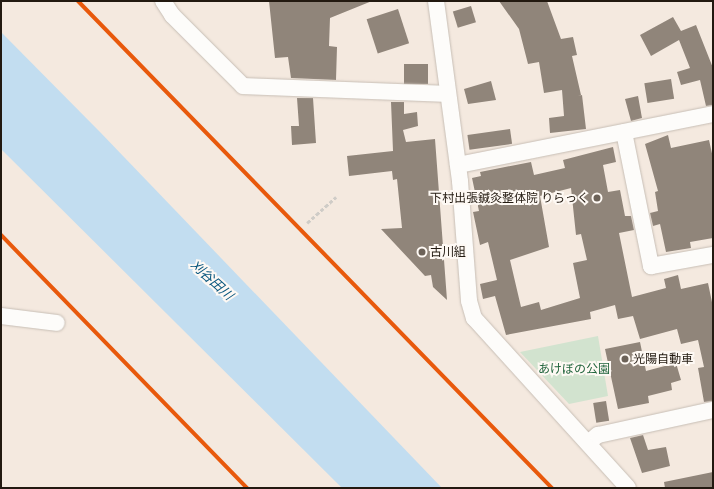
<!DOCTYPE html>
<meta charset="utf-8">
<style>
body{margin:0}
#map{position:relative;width:714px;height:489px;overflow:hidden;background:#f4e9df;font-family:"Open Sans","Noto Sans JP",sans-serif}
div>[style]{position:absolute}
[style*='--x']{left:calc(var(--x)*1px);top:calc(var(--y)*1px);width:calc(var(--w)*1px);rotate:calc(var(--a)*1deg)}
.green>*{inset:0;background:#d2e3cf}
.water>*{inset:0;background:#c2ddf0}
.building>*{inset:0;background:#90857a;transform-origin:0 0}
.path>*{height:2.5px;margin-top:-1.25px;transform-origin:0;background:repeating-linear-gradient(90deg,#cfccc7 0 4px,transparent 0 6px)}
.roads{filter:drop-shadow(0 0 1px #c7beb5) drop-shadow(0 0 1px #c7beb5)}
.minor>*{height:16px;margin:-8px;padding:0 8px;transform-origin:8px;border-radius:8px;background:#fdfcfa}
.cycleway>*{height:4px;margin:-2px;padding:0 2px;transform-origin:2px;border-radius:2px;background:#e8590c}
.dots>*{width:11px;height:11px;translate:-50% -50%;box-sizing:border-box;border:2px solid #fef9f4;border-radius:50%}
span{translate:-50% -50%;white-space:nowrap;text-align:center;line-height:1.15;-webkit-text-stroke:4px #fef9f4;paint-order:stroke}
.poi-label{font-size:12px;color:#221910}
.right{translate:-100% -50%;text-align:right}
.left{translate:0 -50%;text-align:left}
.park-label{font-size:12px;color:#22653d}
.water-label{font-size:13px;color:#07557d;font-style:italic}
.frame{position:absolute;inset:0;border:2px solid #221910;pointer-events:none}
</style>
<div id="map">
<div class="green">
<div style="clip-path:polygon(598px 336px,608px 396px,569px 404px,520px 352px)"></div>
</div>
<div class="water">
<div style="clip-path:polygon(1px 32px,100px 132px,442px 488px,342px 488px,1px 149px)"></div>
</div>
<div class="building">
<div style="clip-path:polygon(269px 1px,372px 1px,330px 18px,329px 46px,337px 47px,336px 80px,291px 78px,288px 57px,275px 58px)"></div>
<div style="clip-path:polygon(499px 1px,547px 1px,561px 39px,573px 37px,577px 55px,572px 56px,581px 95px,578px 96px,582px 95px,586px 129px,550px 133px,549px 118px,564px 116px,562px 90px,544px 93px,539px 62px,528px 64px,519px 29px)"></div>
<div style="left:471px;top:6px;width:17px;height:19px;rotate:73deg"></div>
<div style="left:398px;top:9px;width:36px;height:33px;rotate:72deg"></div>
<div style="clip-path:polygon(673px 17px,681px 31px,696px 25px,713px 68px,713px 105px,706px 106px,700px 80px,681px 85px,677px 72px,690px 68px,679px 40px,651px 56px,640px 35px)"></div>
<div style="left:428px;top:64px;width:20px;height:24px;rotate:90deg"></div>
<div style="left:671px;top:79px;width:20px;height:27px;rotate:81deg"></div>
<div style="clip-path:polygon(491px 81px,496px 100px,468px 104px,464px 89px)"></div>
<div style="clip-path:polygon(638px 96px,642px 118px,631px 121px,625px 99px)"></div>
<div style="clip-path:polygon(297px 98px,313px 98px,316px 143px,292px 145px,291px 126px,299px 126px)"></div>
<div style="clip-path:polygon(391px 102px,404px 102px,404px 114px,417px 112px,418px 126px,403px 130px,406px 142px,435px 139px,447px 300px,433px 287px,431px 275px,425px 276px,381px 229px,402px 228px,397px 179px,393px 180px,392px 171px,349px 176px,347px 156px,393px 151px)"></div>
<div style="left:510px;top:129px;width:15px;height:43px;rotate:82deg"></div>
<div style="clip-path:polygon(668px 135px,671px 148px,709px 140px,713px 158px,713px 238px,690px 242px,691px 248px,666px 252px,660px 224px,653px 226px,650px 213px,658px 211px,655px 192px,658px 191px,645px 144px)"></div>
<div style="clip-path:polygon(evenodd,613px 147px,616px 162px,603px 165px,608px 192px,620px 190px,625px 216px,631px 216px,634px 230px,619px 233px,632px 297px,666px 288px,664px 279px,678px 275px,681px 289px,708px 283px,713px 307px,713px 401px,704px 402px,698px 368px,704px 367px,698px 340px,681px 344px,677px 329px,640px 339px,633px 316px,618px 319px,615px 305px,590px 312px,591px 319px,506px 335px,495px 296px,483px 299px,480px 284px,497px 280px,488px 242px,480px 245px,473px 212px,479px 211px,472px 178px,481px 176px,480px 172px,531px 162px,534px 175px,565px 168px,563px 160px,613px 147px,571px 188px,576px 235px,581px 234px,587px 260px,573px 263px,580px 298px,541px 310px,539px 302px,521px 307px,510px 260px,549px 247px,540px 196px,571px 188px)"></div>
<div style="clip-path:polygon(640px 342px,646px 371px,676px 363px,681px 380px,671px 383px,672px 390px,648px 396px,649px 403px,618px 409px,605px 349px)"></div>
<div style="left:606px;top:401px;width:20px;height:13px;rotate:81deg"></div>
<div style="clip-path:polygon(643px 435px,648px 450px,666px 447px,670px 466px,642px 473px,630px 438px)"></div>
<div style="clip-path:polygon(713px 472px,713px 488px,665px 488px,664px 482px)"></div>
</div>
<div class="path">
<div style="--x:307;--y:223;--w:39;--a:-42"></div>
</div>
<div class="roads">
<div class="minor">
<div style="--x:163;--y:1;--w:17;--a:57"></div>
<div style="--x:172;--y:15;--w:100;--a:45"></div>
<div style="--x:243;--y:86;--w:205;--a:2.2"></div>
<div style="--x:436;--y:1;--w:182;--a:82.4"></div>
<div style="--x:460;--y:181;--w:120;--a:85.7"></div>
<div style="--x:469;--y:301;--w:18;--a:74"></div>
<div style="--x:474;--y:318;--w:229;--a:47.8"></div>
<div style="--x:624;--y:132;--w:137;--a:78.6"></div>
<div style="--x:651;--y:266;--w:63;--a:-10.1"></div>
<div style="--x:458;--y:165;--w:260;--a:-11.3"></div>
<div style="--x:1;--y:316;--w:56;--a:7.1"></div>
<div style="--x:588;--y:443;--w:13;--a:-39"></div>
<div style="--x:598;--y:435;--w:118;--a:-12.3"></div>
</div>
</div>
<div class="cycleway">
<div style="--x:78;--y:1;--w:680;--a:45.78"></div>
<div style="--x:1;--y:235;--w:353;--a:45.8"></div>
</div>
<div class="dots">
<div style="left:597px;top:198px;background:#6c6258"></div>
<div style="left:422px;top:252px;background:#6c6258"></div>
<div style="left:625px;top:359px;background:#6c6258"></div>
</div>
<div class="poi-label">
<span class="right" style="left:589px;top:198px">下村出張鍼灸整体院 りらっく</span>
<span class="left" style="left:430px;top:252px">古川組</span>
<span class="left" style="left:633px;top:359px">光陽自動車</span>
</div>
<div class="park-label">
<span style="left:574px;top:369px">あけぼの公園</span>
</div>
<div class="water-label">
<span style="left:212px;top:280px;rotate:42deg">刈谷田川</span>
</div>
<div class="frame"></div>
</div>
